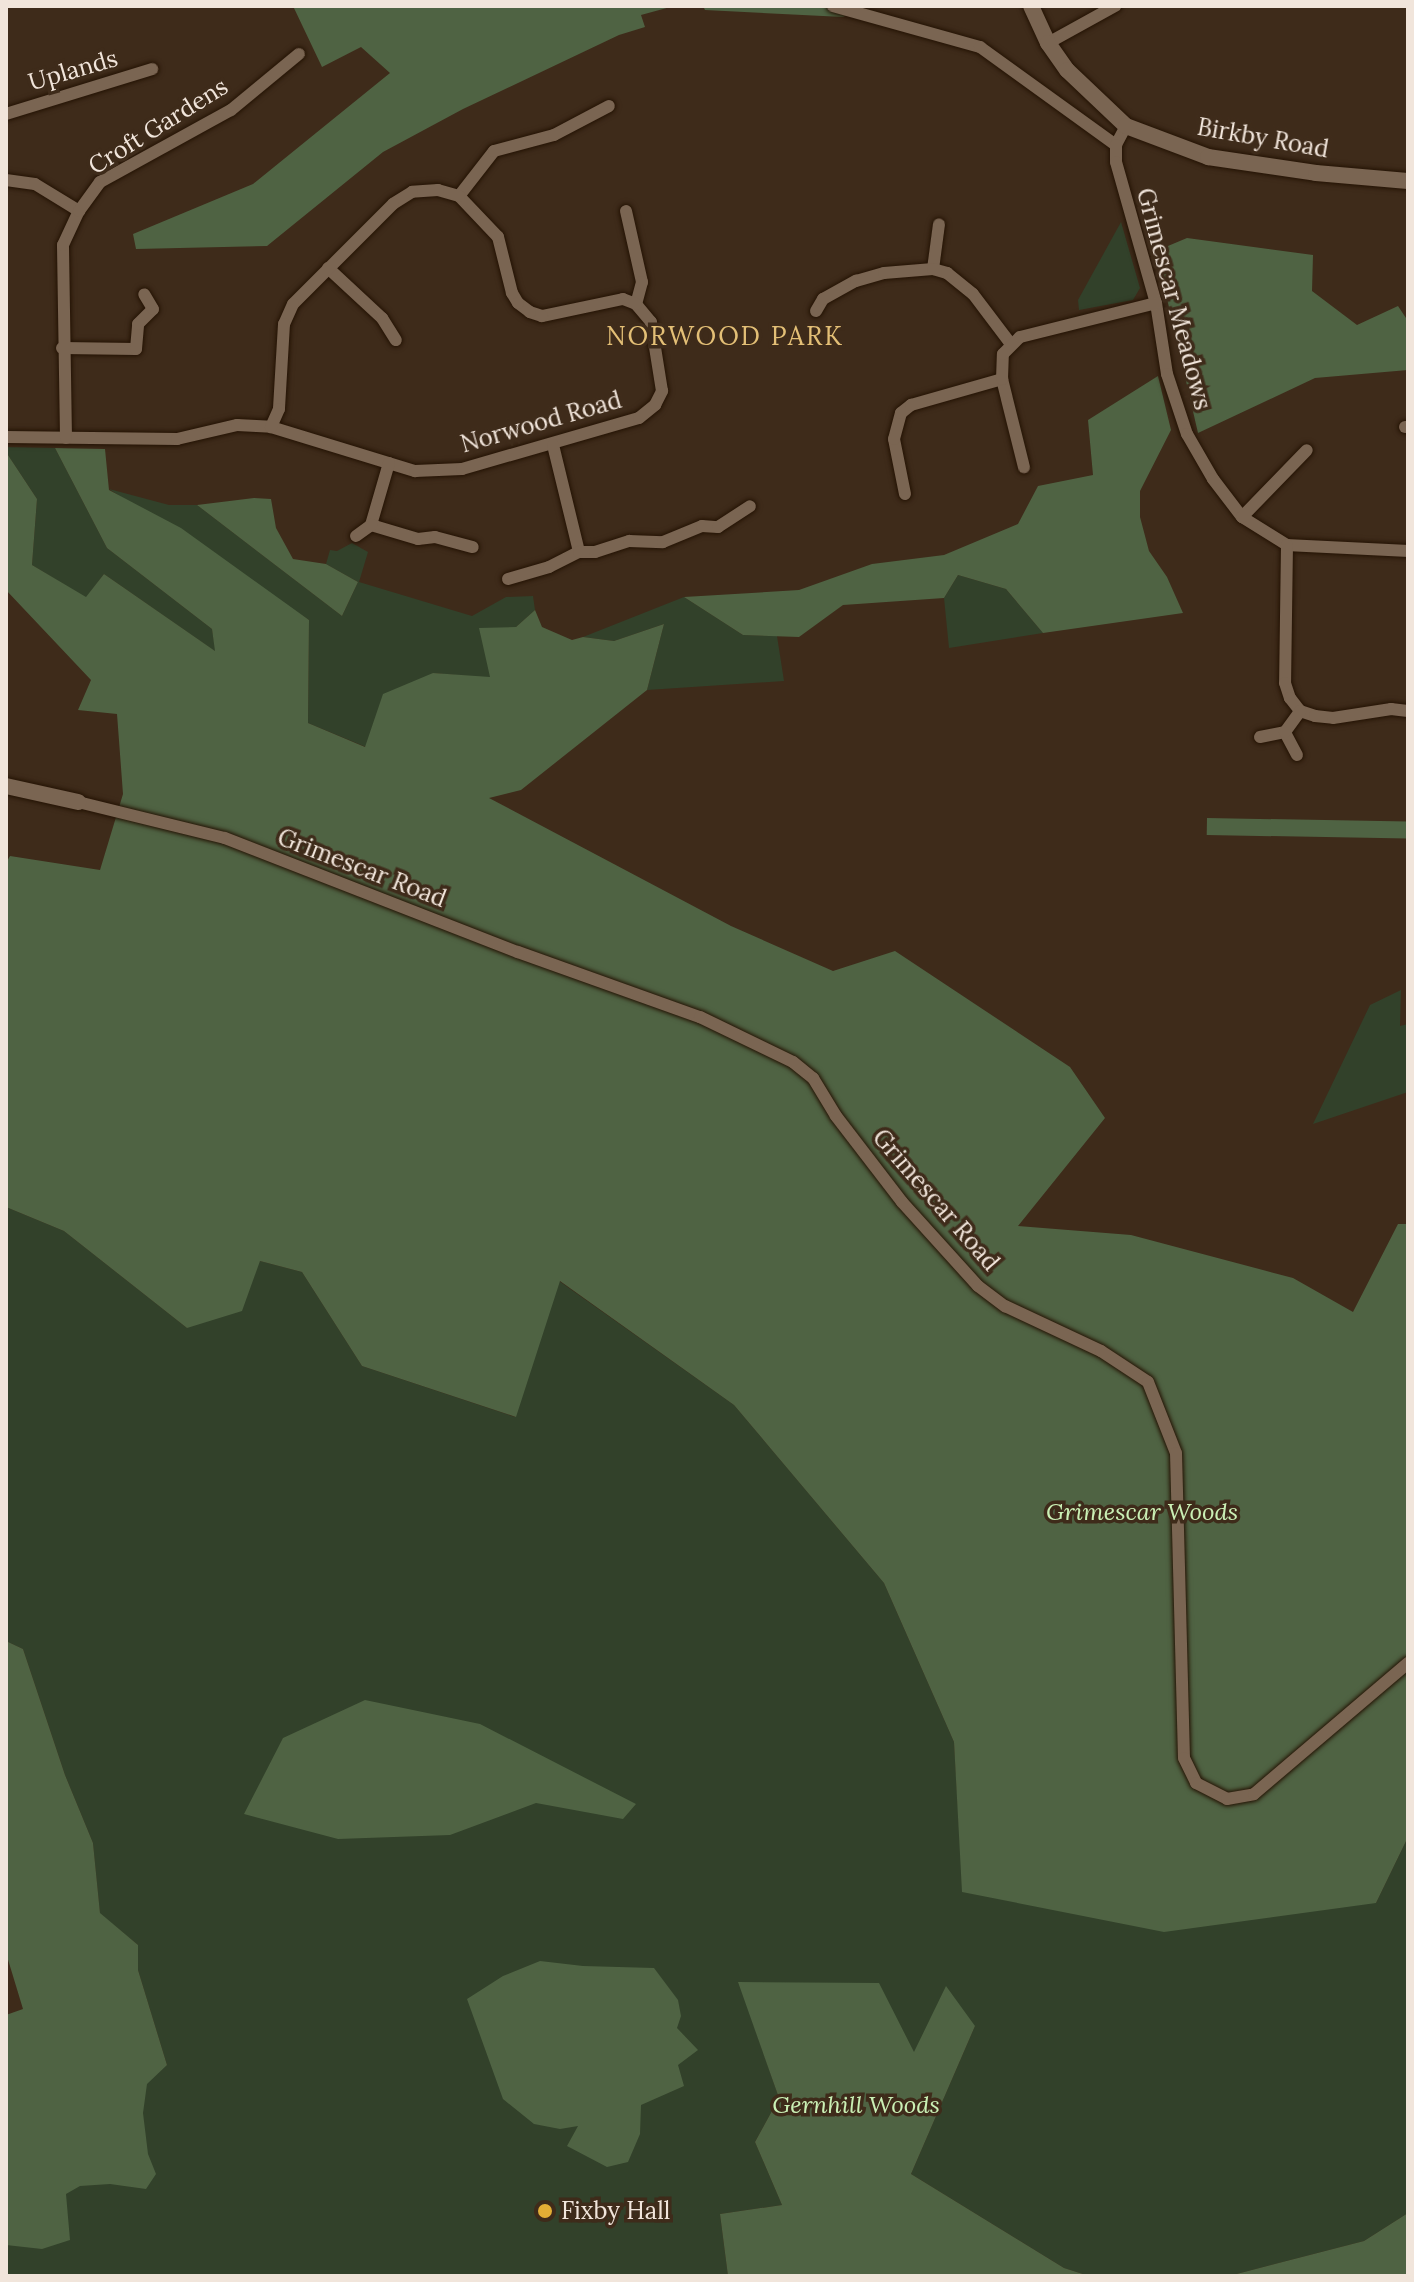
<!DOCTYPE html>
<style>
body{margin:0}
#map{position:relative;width:1414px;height:2282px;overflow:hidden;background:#3e2b1a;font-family:Lora,serif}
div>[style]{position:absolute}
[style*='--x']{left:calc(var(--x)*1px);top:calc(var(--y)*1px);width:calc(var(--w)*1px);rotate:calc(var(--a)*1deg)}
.green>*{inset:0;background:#32412a}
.forest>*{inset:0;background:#4f6343;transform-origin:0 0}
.roads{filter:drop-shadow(0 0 2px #241304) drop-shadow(0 0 2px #241304)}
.street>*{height:12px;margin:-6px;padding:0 6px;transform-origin:6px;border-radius:6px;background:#7a6552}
.secondary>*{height:16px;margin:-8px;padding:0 8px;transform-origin:8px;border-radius:8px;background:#7a6552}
.dots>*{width:22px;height:22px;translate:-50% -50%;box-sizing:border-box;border:4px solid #3e2b1a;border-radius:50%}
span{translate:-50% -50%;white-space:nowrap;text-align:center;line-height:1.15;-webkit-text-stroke:7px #3e2b1a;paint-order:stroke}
.street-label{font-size:24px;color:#f1e5db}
.park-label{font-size:24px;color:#caf0b5;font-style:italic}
.poi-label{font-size:24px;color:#f1e5db}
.left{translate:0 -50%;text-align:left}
.neighbourhood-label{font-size:26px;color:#e3bf76;letter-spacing:2px}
.frame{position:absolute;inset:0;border:8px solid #f1e5db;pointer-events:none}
</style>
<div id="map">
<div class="green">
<div style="clip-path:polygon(1121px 222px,1140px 288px,1133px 300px,1079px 310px,1078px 300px)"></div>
<div style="clip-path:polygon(6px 447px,55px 448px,107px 548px,212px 629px,216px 652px,104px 574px,86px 598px,32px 565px,37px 499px,6px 452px)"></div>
<div style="clip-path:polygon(109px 489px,169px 505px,197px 505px,342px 616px,358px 582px,326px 564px,330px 550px,337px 551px,352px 543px,368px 552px,359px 582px,472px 616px,506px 597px,533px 596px,535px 610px,516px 627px,490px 678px,433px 673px,366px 747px,308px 723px,309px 620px)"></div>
<div style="clip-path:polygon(958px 575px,1006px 589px,1043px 633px,949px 648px,944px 598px)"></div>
<div style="clip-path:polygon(684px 597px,743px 635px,777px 636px,784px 681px,647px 690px,664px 624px,614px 641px,583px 637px)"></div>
<div style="clip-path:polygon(1401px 990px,1400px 1026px,1408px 1024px,1408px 1092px,1313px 1124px,1370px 1005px)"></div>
<div style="clip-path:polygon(6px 1207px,64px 1231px,187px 1328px,260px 1261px,302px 1272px,362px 1366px,515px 1417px,559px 1281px,734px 1405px,884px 1583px,954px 1742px,963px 1892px,1376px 1903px,1408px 1837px,1408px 2213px,1364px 2241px,1229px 2276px,1089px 2276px,1064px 2268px,911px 2174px,975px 2026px,914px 2053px,739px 1982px,779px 2098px,755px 2142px,782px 2205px,720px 2214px,728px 2276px,6px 2276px,6px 2140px,167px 2065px,138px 1970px,138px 1945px,100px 1914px,93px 1843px,65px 1775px,23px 1649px,6px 1641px)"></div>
</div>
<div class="forest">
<div style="clip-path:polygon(293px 6px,674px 6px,641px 15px,645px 27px,619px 35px,463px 109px,383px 152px,267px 246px,136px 249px,133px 234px,253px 184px,390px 73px,361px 47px,322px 67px)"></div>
<div style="clip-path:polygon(703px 6px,868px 6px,843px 17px,705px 10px)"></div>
<div style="clip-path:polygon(1187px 238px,1313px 255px,1312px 291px,1357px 325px,1398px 306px,1408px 321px,1408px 370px,1315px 378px,1198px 433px,1156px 251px)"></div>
<div style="clip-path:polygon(1158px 376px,1171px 430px,1140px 491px,1140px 517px,1149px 551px,1167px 577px,1183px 613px,1043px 633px,1006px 589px,958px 575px,944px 598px,843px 605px,799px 637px,743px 635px,684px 597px,799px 590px,872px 564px,944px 555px,1018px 524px,1038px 486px,1093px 475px,1088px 420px)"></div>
<div style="clip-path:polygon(55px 448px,105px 449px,109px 490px,181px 528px,309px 620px,308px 723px,365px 747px,383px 694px,433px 673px,490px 677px,479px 628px,516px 627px,535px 610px,542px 627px,572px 640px,583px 637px,614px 641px,664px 624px,647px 690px,521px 790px,489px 798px,731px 926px,833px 971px,895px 951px,1070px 1067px,1105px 1118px,1018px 1226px,1131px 1235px,1293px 1278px,1353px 1312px,1398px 1224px,1408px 1224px,1408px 1837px,1376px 1903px,1164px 1932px,962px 1892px,954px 1742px,884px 1583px,734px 1405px,560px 1281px,516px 1417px,362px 1366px,302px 1272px,260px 1261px,242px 1311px,187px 1328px,64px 1231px,6px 1207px,6px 863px,10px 856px,100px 870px,123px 794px,117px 714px,78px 710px,91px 680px,6px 590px,6px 452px,37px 499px,32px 565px,86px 597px,104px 574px,215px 651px,212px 629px,107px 548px)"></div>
<div style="clip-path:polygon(254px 498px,271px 499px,276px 528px,293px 559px,326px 564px,358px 582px,342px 616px,197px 505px)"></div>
<div style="left:1207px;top:818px;width:201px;height:17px;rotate:1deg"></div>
<div style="clip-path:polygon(6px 1641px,23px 1649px,65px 1775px,93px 1843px,100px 1913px,138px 1945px,138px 1970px,167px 2065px,147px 2084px,143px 2113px,148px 2154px,156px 2174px,146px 2189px,110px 2184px,80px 2186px,66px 2194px,70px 2240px,42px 2249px,6px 2245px,6px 2015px,23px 2009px,6px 1953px)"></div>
<div style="clip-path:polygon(365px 1700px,480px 1724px,636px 1804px,623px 1819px,536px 1803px,450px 1835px,338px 1839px,244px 1814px,283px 1738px)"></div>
<div style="clip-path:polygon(540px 1961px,583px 1966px,654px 1968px,678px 2000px,681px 2016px,677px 2028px,698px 2050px,678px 2065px,684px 2086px,641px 2105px,640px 2134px,628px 2162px,607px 2167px,567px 2146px,578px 2126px,560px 2129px,534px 2124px,503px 2099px,467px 1999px,503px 1976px)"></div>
<div style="clip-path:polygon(738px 1982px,879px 1983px,914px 2052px,946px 1986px,975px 2026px,911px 2174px,1064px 2268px,1089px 2276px,728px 2276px,720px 2214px,782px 2205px,755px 2142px,779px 2098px)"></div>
<div style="clip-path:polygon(1408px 2213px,1408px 2276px,1229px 2276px,1364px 2241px)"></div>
</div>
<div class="roads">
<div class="street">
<div style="--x:833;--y:6;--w:153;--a:15.6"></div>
<div style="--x:980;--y:47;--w:168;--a:35.8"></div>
<div style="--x:1048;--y:43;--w:77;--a:-28.9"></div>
<div style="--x:6;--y:114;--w:153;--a:-17.1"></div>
<div style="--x:1126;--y:126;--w:21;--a:118"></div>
<div style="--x:1116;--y:145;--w:17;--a:90"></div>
<div style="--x:1116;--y:162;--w:147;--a:74.2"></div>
<div style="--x:1156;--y:303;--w:72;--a:81.2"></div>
<div style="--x:1167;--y:374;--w:63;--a:71.6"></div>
<div style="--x:1187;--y:434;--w:52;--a:60"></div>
<div style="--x:1213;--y:479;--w:48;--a:52.7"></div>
<div style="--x:1242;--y:517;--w:53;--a:31.9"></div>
<div style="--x:1287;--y:545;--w:121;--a:2.8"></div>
<div style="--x:6;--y:180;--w:29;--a:8"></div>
<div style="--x:35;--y:184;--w:52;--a:31.5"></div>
<div style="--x:459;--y:196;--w:57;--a:-52.1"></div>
<div style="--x:494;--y:151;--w:62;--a:-14.9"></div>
<div style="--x:554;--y:135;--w:62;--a:-27.8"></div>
<div style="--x:626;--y:211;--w:73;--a:77.3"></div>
<div style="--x:642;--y:282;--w:23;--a:105"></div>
<div style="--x:328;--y:268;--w:74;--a:42.8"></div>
<div style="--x:382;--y:318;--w:26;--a:58"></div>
<div style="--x:933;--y:269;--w:45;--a:-82.4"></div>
<div style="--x:816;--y:311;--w:14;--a:-60"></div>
<div style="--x:823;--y:299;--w:38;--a:-29"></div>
<div style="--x:856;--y:281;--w:29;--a:-16"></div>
<div style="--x:884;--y:273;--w:49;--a:-4.7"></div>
<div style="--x:933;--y:269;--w:15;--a:16"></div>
<div style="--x:947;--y:273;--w:33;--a:39"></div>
<div style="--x:973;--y:294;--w:61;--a:52.9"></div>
<div style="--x:62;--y:348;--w:74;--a:0.8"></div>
<div style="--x:136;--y:349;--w:25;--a:-85"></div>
<div style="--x:138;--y:324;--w:21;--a:-45"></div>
<div style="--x:153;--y:309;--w:17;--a:-121"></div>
<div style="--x:1002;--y:379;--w:91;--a:76"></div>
<div style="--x:1405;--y:427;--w:3;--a:0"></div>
<div style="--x:6;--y:437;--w:171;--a:0.7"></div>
<div style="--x:177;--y:439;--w:62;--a:-13.1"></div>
<div style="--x:237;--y:425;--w:34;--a:3"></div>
<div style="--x:271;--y:427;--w:151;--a:17"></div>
<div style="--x:415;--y:471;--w:47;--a:-2.4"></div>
<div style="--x:462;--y:469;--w:184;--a:-16.1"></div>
<div style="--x:639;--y:418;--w:21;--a:-39"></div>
<div style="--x:655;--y:405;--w:16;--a:-63"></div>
<div style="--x:662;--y:391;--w:70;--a:-99.1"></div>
<div style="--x:651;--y:322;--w:23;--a:-130"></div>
<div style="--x:636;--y:304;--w:14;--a:-159"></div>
<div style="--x:623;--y:299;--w:83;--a:168.1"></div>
<div style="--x:542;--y:316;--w:13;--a:-162"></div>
<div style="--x:530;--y:312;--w:15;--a:-143"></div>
<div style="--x:518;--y:303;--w:12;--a:-121"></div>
<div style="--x:512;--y:293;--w:58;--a:-104"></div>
<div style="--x:498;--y:237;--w:57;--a:-133.6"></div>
<div style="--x:459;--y:196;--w:22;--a:-164"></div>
<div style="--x:438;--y:190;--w:26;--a:176"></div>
<div style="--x:412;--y:192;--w:22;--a:148"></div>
<div style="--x:393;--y:204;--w:141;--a:135"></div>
<div style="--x:293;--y:304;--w:22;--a:114"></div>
<div style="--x:284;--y:324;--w:85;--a:93.4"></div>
<div style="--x:279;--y:409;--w:20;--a:114"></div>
<div style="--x:66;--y:438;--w:193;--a:-90.9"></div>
<div style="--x:63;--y:245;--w:38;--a:-65"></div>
<div style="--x:79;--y:211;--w:36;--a:-54"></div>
<div style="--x:100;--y:182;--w:149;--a:-28.8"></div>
<div style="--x:231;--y:110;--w:88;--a:-39.5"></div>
<div style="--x:553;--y:445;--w:110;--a:76.3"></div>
<div style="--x:389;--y:463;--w:65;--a:106.2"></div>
<div style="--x:371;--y:525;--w:49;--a:16.6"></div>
<div style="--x:418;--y:539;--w:17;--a:-7"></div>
<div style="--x:435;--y:537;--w:39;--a:15"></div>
<div style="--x:905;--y:494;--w:56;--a:-101.3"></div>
<div style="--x:894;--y:439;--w:27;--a:-75"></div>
<div style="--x:901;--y:413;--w:13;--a:-39"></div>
<div style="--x:911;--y:405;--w:95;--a:-15.9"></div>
<div style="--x:1002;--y:379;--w:25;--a:-88"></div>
<div style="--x:1003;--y:354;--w:24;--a:-45"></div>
<div style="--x:1020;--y:337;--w:140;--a:-14"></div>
<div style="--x:1242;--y:517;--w:93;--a:-45.9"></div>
<div style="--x:356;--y:536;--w:19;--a:-36"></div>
<div style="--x:1287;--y:545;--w:138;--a:90.8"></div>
<div style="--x:1285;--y:683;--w:16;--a:72"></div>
<div style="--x:1290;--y:698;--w:16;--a:52"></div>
<div style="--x:1300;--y:711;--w:16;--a:18"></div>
<div style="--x:1315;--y:716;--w:18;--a:6"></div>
<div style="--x:1333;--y:718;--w:59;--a:-8.8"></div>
<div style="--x:1391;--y:709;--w:17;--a:7"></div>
<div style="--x:508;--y:579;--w:43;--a:-16.3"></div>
<div style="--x:549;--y:567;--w:34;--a:-27"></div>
<div style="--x:579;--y:552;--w:16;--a:0"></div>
<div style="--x:595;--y:552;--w:36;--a:-18"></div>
<div style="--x:629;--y:541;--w:34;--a:2"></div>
<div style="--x:663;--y:542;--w:42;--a:-22.3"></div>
<div style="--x:702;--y:526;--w:16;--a:4"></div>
<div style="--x:718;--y:527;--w:38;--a:-33"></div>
<div style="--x:1260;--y:737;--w:25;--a:-11"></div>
<div style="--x:1297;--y:755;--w:26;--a:-118"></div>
<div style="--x:1285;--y:732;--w:26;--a:-54"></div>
<div style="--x:78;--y:802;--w:151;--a:13.8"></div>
<div style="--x:225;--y:838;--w:314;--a:21.3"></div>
<div style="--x:518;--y:952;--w:193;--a:19.7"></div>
<div style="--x:700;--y:1017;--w:103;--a:25.8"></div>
<div style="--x:793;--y:1062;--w:26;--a:39"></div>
<div style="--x:813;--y:1078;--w:44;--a:58.8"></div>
<div style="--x:836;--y:1116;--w:108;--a:52.5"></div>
<div style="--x:902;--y:1202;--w:113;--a:47.9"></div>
<div style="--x:978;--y:1286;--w:34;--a:37"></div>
<div style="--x:1005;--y:1306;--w:106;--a:25.1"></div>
<div style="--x:1101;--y:1351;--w:56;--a:33.4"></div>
<div style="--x:1148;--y:1382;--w:76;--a:68.5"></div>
<div style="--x:1176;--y:1453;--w:305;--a:88.5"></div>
<div style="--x:1184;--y:1758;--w:28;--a:64"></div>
<div style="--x:1196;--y:1783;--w:35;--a:27"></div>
<div style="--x:1227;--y:1799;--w:27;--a:-10"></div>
<div style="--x:1254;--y:1794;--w:202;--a:-40.4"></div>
</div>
<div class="secondary">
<div style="--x:1031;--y:6;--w:41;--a:65.3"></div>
<div style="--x:1048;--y:43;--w:33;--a:55"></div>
<div style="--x:1067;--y:70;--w:81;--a:43.5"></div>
<div style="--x:1126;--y:126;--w:88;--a:20.7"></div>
<div style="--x:1208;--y:157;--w:109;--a:8.4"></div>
<div style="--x:1316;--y:173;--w:92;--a:5"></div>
<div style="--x:6;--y:786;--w:74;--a:12.5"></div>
</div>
</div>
<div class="dots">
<div style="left:545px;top:2211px;background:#e3ae35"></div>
</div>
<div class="street-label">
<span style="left:73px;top:70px;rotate:-16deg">Uplands</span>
<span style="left:158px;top:126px;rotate:-32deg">Croft Gardens</span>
<span style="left:1263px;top:138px;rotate:10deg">Birkby Road</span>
<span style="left:1174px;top:299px;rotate:75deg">Grimescar Meadows</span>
<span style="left:541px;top:422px;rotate:-16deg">Norwood Road</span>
<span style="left:362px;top:868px;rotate:21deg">Grimescar Road</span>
<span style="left:936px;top:1200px;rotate:49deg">Grimescar Road</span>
</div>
<div class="park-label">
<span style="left:1142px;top:1512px">Grimescar Woods</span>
<span style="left:856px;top:2105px">Gernhill Woods</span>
</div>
<div class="poi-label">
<span class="left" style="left:561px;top:2211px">Fixby Hall</span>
</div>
<div class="neighbourhood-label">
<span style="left:725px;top:336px">NORWOOD PARK</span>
</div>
<div class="frame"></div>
</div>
